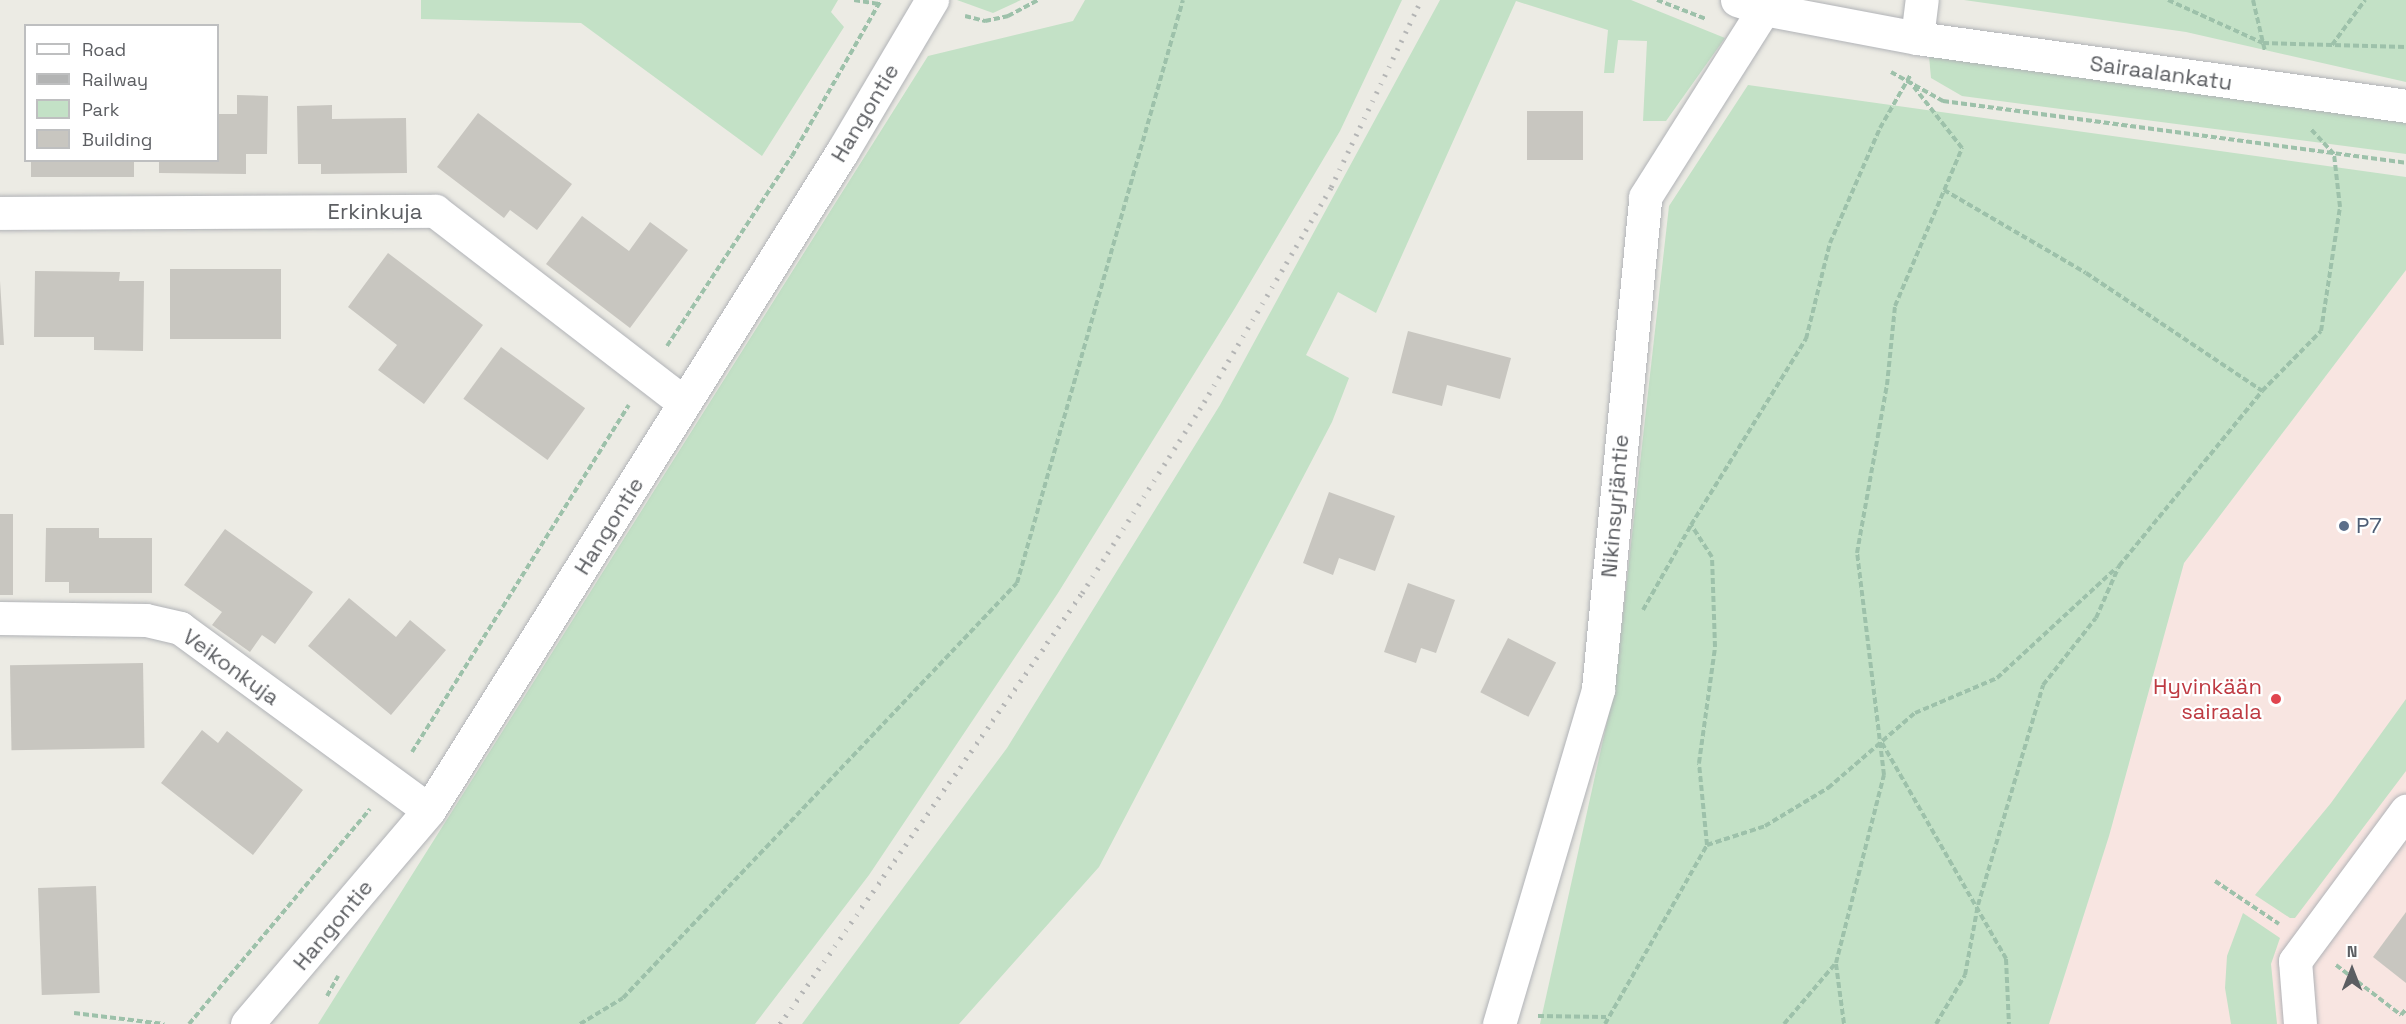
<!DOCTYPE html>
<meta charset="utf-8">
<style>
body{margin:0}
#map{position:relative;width:2406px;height:1024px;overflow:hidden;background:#ecebe4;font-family:"Space Grotesk",sans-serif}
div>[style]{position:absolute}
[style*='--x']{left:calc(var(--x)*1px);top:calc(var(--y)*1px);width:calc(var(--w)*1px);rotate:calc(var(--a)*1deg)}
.medical>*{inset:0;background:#f8e5e1}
.green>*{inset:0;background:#c3e1c6}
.building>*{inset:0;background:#c8c6c0;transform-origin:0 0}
.path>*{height:4px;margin-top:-2px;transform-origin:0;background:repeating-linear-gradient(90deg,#9dc1aa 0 6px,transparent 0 9px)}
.roads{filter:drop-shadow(0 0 2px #b1b3b7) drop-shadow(0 0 2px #b1b3b7)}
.minor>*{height:33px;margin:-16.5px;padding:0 16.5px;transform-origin:16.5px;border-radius:16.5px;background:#fff}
.rail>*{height:4.5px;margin-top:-2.25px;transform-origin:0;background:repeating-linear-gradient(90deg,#b3b4b4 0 1.5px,transparent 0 9.5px)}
.dots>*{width:16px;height:16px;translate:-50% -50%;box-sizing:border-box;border:3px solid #fff;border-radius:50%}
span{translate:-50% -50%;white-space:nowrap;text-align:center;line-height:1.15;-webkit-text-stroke:4.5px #fff;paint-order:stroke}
.street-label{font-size:22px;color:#5c5e62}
.service-label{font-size:22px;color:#4e5e75}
.left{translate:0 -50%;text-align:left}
.health-label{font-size:22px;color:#be3a42}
.right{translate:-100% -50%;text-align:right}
.legend{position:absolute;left:24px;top:24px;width:195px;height:138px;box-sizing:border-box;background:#fff;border:2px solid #bebfc0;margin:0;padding:8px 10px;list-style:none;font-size:18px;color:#5c5e62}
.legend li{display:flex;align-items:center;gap:12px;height:30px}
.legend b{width:30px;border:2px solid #bebfc0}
.north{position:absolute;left:2322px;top:940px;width:60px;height:60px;-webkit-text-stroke:4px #fff;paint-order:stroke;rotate:0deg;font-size:16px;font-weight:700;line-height:24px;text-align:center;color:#5c5e62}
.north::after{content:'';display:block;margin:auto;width:21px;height:27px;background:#5c5e62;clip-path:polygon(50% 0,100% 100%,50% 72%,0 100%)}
</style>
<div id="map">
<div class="medical">
<div style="clip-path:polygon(2406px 270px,2406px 1024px,2049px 1024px,2109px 836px,2184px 563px)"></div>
</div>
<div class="green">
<div style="clip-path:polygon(421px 0,838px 0,831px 12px,844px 27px,762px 156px,581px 23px,421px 19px)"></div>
<div style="clip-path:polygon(957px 0,1021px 0,993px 13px)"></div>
<div style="clip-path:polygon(1085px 0,1402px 0,1340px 131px,1235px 308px,1058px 593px,869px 875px,755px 1024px,318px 1024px,928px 56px,1073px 21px)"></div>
<div style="clip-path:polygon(1440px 0,1631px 0,1725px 38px,1666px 121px,1643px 121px,1647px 41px,1618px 40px,1614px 73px,1604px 73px,1608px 30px,1516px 1px,1376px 313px,1338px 292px,1306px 355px,1349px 378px,1332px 422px,1099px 867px,959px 1024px,802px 1024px,1007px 748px,1220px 405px)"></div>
<div style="clip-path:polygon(1964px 0,2406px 0,2406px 82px,2186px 32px)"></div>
<div style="clip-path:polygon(1929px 56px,2406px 120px,2406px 154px,1962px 96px,1931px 78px)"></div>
<div style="clip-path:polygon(1748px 85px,2406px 177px,2406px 270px,2184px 563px,2109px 836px,2049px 1024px,1540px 1024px,1615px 686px,1669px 206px)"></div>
<div style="clip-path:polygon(2406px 699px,2406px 771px,2295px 918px,2290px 918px,2255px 895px,2331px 803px)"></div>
<div style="clip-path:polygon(2243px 913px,2280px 938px,2271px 964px,2277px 1024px,2231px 1024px,2225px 988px,2227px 956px)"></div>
</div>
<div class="building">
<div style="clip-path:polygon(237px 95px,268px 96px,267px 154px,246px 154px,246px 174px,159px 173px,159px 160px,218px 160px,218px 114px,237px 114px)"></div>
<div style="clip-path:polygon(332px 105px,332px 119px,406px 118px,407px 173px,321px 174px,321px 164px,298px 164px,297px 106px)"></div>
<div style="left:1527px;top:111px;width:56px;height:49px"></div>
<div style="clip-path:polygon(478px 113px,572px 184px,537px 230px,510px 210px,504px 218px,437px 167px)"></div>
<div style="left:31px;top:160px;width:103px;height:17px"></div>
<div style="clip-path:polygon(582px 216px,629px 251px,650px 222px,688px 250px,630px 328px,546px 264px)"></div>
<div style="clip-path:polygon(388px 253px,483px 325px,424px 404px,378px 370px,397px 345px,348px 307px)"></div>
<div style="left:170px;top:269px;width:111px;height:70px"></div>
<div style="clip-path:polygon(35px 271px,120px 272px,119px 281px,144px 281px,143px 351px,94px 350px,94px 337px,34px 337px)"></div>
<div style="clip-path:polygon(0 281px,4px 345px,0 345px)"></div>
<div style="clip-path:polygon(1408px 331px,1511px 358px,1500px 399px,1447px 385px,1442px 406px,1392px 393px)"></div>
<div style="left:501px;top:347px;width:104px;height:64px;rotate:36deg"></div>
<div style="clip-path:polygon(1329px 492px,1395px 516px,1375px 571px,1339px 558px,1333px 575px,1303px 563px)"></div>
<div style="left:0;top:514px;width:13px;height:81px"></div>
<div style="clip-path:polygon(46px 528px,99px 528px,99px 538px,152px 538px,152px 593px,69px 593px,69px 582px,45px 582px)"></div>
<div style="clip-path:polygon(225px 529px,313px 592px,275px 644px,262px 635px,250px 652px,212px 625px,222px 612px,184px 585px)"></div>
<div style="clip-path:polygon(1408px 583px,1455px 600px,1436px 653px,1421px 648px,1416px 663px,1384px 652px)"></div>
<div style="clip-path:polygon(349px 598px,396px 637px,410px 620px,446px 650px,391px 715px,308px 646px)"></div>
<div style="left:1508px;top:638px;width:54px;height:61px;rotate:27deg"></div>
<div style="left:143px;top:663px;width:85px;height:133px;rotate:89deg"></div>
<div style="clip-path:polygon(202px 730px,218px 743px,227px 731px,303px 790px,253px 855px,161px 783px)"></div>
<div style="left:96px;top:886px;width:107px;height:58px;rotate:88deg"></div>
<div style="clip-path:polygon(2406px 912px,2406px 983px,2373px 957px)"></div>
</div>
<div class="path">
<div style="--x:854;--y:0;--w:25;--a:9"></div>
<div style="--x:1657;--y:0;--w:53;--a:21.2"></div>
<div style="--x:2168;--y:0;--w:104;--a:24.4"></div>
<div style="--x:2263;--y:43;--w:143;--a:1.6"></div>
<div style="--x:2253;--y:0;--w:52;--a:76.8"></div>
<div style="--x:965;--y:16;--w:21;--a:14"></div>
<div style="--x:985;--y:21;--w:24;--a:-12"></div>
<div style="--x:1008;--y:16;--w:34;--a:-28"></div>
<div style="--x:2332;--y:45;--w:56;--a:-53.7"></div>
<div style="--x:1891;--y:72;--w:60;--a:29.1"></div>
<div style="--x:1943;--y:101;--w:467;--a:7.6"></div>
<div style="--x:1944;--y:190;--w:164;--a:30.3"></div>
<div style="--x:2086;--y:273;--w:212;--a:33.8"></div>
<div style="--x:667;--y:346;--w:227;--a:-56.7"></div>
<div style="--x:792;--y:156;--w:180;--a:-60.3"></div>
<div style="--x:1643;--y:610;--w:98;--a:-60.5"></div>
<div style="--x:1882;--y:743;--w:249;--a:60.1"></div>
<div style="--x:2006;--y:959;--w:65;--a:87.4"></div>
<div style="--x:412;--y:752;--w:409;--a:-58"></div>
<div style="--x:1707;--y:845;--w:61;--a:-18.1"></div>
<div style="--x:1765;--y:826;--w:74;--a:-31.1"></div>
<div style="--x:1828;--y:788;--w:115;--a:-40.8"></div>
<div style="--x:1915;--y:713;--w:89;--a:-23.1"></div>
<div style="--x:1997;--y:678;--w:162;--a:-42.7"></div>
<div style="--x:2215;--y:881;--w:77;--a:33.9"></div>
<div style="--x:1836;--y:964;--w:61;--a:82.4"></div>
<div style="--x:2336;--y:965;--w:82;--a:37.6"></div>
<div style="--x:2401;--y:1015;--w:8;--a:-50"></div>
<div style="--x:327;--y:996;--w:23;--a:-61"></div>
<div style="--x:74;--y:1013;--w:91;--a:7"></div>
<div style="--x:1538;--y:1016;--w:68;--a:0.8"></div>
<div style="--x:189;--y:1024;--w:281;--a:-49.9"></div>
<div style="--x:580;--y:1024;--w:50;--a:-31.2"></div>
<div style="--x:623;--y:998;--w:572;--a:-46.49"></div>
<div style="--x:1017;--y:583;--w:606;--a:-74.11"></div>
<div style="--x:1605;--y:1024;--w:206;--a:-60.3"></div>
<div style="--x:1707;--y:845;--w:82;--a:-95.6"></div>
<div style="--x:1699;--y:763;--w:117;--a:-82.1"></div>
<div style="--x:1715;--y:647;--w:90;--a:-91.9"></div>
<div style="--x:1712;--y:557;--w:38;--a:-123"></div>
<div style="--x:1691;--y:525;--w:219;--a:-58.3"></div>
<div style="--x:1806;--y:339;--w:99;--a:-76"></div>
<div style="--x:1830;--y:243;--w:125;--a:-66.5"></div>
<div style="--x:1880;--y:128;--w:62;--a:-60.1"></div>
<div style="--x:1784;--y:1024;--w:80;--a:-49.6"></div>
<div style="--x:1836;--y:963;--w:194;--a:-75.7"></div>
<div style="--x:1884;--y:775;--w:224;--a:-96.9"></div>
<div style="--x:1857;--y:553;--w:171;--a:-79.9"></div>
<div style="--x:1887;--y:385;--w:79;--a:-84.2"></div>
<div style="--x:1895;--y:306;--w:172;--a:-67"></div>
<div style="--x:1962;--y:148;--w:84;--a:-128.2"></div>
<div style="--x:1936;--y:1024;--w:57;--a:-59.4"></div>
<div style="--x:1965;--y:975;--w:71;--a:-79.5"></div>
<div style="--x:1978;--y:905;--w:229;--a:-73.5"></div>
<div style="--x:2043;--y:685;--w:85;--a:-51.7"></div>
<div style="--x:2096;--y:618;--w:57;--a:-66.1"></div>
<div style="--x:2119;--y:566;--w:226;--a:-50.7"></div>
<div style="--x:2262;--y:391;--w:84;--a:-45.5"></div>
<div style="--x:2321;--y:331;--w:125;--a:-81.3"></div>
<div style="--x:2340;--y:207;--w:53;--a:-96.5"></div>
<div style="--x:2334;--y:154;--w:34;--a:-133"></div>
</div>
<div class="roads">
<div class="minor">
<div style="--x:1737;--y:0;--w:28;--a:18"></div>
<div style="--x:1764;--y:9;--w:156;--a:10.7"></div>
<div style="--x:1917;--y:38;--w:494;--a:7.9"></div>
<div style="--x:1917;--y:38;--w:38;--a:-83"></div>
<div style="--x:0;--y:213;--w:435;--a:-0.3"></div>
<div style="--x:435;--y:211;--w:314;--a:37.6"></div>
<div style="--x:0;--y:618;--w:146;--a:0.8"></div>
<div style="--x:146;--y:620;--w:35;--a:13"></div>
<div style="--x:180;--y:628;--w:308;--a:36.2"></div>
<div style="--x:247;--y:1024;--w:281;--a:-49.6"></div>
<div style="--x:429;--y:810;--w:777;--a:-57.89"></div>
<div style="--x:842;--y:152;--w:177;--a:-59.4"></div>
<div style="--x:1499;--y:1024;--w:349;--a:-73.5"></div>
<div style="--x:1598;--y:689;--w:494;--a:-84.5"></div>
<div style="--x:1645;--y:197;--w:222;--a:-57.7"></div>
<div style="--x:2300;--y:1024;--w:63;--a:-94.5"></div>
<div style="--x:2295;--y:961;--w:187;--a:-53.5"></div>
</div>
</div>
<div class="rail">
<div style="--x:780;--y:1024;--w:526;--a:-54.98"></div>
<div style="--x:1082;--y:593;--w:227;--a:-57.4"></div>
<div style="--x:1204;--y:402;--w:250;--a:-59.4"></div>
<div style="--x:1331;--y:187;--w:208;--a:-64.3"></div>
</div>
<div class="dots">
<div style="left:2344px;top:526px;background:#5c6f8a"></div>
<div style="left:2276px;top:699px;background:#e0444e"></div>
</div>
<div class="street-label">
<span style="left:2161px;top:73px;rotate:8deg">Sairaalankatu</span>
<span style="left:865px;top:113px;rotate:-59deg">Hangontie</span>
<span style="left:375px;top:212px">Erkinkuja</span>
<span style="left:1615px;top:506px;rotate:-85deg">Nikinsyrjäntie</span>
<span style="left:609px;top:526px;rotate:-58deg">Hangontie</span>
<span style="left:231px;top:667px;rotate:36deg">Veikonkuja</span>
<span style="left:333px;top:925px;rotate:-50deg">Hangontie</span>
</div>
<div class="service-label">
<span class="left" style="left:2356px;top:526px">P7</span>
</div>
<div class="health-label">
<span class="right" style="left:2262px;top:699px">Hyvinkään<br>sairaala</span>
</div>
<ul class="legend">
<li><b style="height:8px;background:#fff"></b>Road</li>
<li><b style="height:8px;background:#b3b4b4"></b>Railway</li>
<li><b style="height:16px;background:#c3e1c6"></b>Park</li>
<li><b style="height:16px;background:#c8c6c0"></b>Building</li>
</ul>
<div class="north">N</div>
</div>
